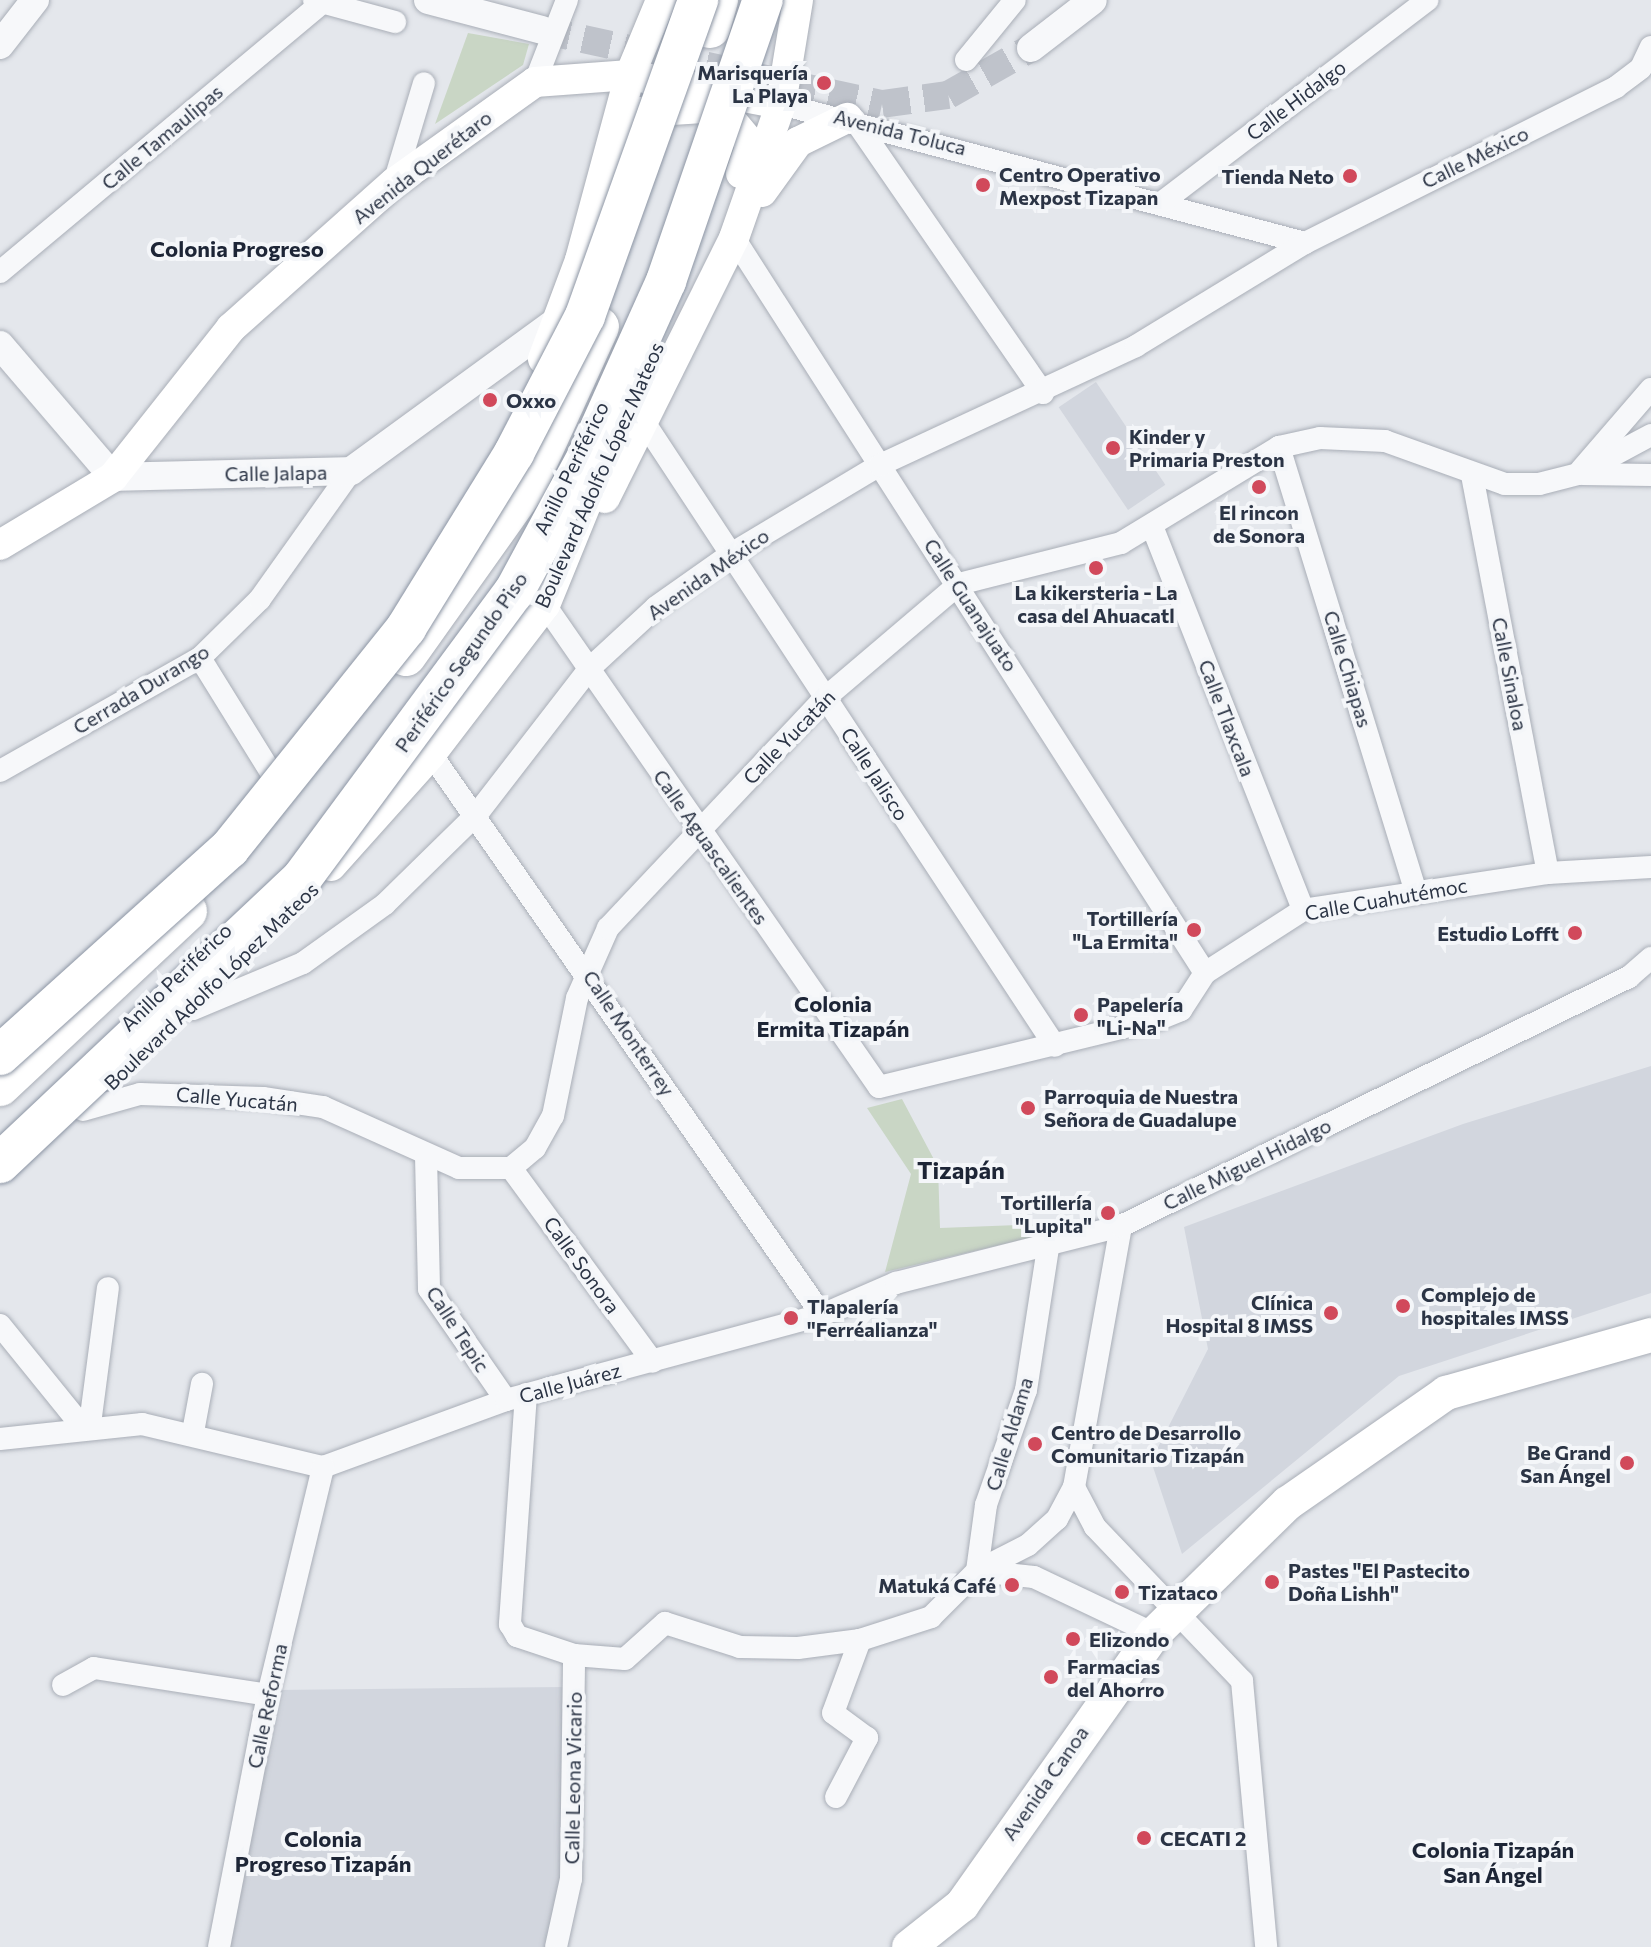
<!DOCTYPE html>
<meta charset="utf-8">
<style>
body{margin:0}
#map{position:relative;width:1651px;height:1947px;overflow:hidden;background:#e4e7ec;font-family:Commissioner,sans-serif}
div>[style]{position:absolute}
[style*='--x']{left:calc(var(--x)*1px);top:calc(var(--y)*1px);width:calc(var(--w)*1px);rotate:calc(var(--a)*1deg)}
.built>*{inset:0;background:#d2d6de;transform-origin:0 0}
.green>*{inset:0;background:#c9d6c5}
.tertiary-tunnel>*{height:28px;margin-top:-14px;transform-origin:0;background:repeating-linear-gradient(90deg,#bfc3cb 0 28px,transparent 0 42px)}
.roads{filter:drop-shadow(0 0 2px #a9aeb7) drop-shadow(0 0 2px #a9aeb7)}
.minor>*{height:22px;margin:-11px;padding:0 11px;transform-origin:11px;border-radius:11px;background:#f7f8fa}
.tertiary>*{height:28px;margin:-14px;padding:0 14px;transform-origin:14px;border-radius:14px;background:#f7f8fa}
.secondary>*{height:30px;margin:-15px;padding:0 15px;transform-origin:15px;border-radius:15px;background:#fff}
.primary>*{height:34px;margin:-17px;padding:0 17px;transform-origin:17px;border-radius:17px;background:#fff}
.motorway>*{height:40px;margin:-20px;padding:0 20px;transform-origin:20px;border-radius:20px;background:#fff}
.bridges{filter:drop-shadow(0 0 2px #8b94a3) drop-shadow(0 0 2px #8b94a3)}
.motorway-bridge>*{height:40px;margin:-20px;padding:0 20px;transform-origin:20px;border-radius:20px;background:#fff}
.dots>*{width:22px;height:22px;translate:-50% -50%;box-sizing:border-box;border:4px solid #f4f6f9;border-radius:50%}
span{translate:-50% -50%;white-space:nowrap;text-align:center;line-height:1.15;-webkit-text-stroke:8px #f4f6f9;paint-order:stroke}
.poi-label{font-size:20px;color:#2b3445;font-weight:700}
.right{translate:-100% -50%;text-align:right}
.left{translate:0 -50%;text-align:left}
.street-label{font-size:20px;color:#2b3445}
.neighbourhood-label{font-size:22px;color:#1d2536;font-weight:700}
.quarter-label{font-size:24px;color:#1d2536;font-weight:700}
</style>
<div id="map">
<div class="built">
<div style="left:1096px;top:382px;width:124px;height:45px;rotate:56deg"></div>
<div style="clip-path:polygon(1651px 1066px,1651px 1293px,1399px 1376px,1182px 1554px,1151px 1461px,1208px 1349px,1184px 1227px,1463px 1124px)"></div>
<div style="clip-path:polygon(566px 1687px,565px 1878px,549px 1947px,227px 1947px,277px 1690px)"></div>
</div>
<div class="green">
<div style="clip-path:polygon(468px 33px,529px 44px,523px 65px,435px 124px)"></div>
<div style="clip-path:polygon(902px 1099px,938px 1167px,940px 1228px,1097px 1222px,885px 1272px,911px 1174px,867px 1108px)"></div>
</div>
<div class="tertiary-tunnel">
<div style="--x:542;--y:30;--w:348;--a:12.3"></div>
<div style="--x:882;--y:104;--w:67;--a:-7.8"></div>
<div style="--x:948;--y:95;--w:95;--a:-29.5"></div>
</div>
<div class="roads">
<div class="minor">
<div style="--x:314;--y:0;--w:84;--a:15.2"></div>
<div style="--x:966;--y:60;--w:77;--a:-50.8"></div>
<div style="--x:535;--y:82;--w:88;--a:-68.7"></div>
<div style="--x:781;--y:104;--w:542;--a:14.86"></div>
<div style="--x:854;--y:119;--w:333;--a:55.4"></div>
<div style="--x:394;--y:183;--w:104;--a:-73.3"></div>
<div style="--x:1165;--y:200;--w:330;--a:-37.3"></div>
<div style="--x:734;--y:238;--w:873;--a:57.35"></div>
<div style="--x:0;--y:272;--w:421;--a:-39.9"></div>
<div style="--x:644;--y:422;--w:747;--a:56.63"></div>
<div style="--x:1279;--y:447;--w:466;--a:72.9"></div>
<div style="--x:1581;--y:470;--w:107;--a:-49.2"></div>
<div style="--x:1583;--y:474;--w:68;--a:0.8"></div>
<div style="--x:1472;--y:475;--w:405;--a:79.2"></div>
<div style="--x:1152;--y:526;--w:413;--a:68.5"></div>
<div style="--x:545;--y:605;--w:586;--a:55.28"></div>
<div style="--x:879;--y:1087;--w:288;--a:-13.7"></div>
<div style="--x:1159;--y:1019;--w:24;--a:-22"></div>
<div style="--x:1181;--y:1010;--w:44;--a:-57"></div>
<div style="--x:1205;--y:973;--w:117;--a:-32.7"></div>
<div style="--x:1303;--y:910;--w:248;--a:-8.6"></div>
<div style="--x:1548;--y:873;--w:103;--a:-3.3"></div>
<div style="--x:200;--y:658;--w:142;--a:58.2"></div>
<div style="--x:431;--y:754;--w:684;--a:55.12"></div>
<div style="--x:0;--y:771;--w:230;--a:-29.5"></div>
<div style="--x:200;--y:658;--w:84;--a:-44.5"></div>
<div style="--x:260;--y:599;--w:157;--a:-54.6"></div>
<div style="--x:193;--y:1009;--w:119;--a:-22.7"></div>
<div style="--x:303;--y:963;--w:101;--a:-35.7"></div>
<div style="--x:385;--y:904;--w:129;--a:-44.4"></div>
<div style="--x:477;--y:814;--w:185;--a:-52.3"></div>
<div style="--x:590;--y:668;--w:90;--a:-42.7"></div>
<div style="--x:656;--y:607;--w:92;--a:-35.2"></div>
<div style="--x:731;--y:554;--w:174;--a:-30.9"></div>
<div style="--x:880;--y:465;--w:282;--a:-24.9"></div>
<div style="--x:1136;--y:346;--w:198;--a:-31.4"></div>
<div style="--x:1305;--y:243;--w:348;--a:-26.6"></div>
<div style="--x:1616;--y:87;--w:31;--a:-37"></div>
<div style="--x:1641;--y:68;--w:23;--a:-65"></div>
<div style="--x:83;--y:1110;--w:59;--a:-15.7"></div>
<div style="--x:140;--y:1094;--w:123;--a:1.9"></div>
<div style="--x:263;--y:1098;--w:61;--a:8.5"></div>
<div style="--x:323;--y:1107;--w:149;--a:24.2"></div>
<div style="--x:459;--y:1168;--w:52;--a:0"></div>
<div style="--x:511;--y:1168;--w:31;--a:-40"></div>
<div style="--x:535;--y:1148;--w:37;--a:-61"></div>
<div style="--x:553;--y:1116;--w:120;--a:-78.5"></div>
<div style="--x:577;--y:998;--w:77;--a:-66.1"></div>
<div style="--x:608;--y:928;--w:316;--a:-46.7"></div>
<div style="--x:825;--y:698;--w:176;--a:-40.4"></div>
<div style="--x:959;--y:584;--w:167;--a:-14.2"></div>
<div style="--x:1121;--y:543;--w:185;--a:-31.3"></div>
<div style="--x:1279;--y:447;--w:42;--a:-12.4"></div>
<div style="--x:1320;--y:438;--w:65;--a:2.6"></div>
<div style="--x:1385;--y:441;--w:127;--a:19.7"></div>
<div style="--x:1505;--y:484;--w:34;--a:0"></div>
<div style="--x:1539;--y:484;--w:40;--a:-14.4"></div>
<div style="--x:1578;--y:474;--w:83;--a:-28.1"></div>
<div style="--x:426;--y:1156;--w:133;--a:88.7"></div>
<div style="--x:429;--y:1289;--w:135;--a:55.3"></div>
<div style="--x:511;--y:1168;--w:240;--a:53.8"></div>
<div style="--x:1121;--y:1226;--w:265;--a:100.2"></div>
<div style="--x:1074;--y:1487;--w:45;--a:62.3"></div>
<div style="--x:1095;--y:1527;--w:213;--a:46.3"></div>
<div style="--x:1242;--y:1681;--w:267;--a:84.8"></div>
<div style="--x:1048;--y:1248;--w:144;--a:98.8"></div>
<div style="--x:1026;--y:1390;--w:122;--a:109.2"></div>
<div style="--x:986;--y:1505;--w:67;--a:97.8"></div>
<div style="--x:977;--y:1571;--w:57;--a:6"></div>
<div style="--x:1034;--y:1577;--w:133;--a:25.4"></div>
<div style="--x:0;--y:1325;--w:129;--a:51"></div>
<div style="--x:526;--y:1394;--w:231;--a:94"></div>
<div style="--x:510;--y:1624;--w:14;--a:60"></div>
<div style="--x:517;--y:1636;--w:60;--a:18.4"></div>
<div style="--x:574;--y:1655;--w:51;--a:4.5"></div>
<div style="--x:625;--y:1659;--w:54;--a:-42"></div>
<div style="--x:665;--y:1623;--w:79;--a:17.7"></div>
<div style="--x:740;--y:1647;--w:58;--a:1"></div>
<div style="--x:798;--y:1648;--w:63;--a:-7.4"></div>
<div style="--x:860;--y:1640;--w:75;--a:-17.9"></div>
<div style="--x:931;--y:1617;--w:65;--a:-45"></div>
<div style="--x:977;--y:1571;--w:57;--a:-27"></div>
<div style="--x:1028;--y:1545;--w:39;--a:-42"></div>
<div style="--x:1057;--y:1519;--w:36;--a:-62"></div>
<div style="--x:90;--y:1424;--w:137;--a:-82.5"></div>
<div style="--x:193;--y:1432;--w:49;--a:-79.4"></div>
<div style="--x:0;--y:1439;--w:143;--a:-6"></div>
<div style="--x:142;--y:1424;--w:186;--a:13.4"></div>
<div style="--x:323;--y:1467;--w:195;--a:-20.1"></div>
<div style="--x:506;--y:1400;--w:327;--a:-15.1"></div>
<div style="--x:822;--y:1315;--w:81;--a:-23.4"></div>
<div style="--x:896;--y:1283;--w:232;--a:-14.2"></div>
<div style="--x:1121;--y:1226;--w:566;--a:-26.11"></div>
<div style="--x:1629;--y:977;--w:29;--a:-41"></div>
<div style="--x:63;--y:1685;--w:35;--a:-29"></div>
<div style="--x:94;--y:1668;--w:176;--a:8.8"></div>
<div style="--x:836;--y:1797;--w:67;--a:-62.3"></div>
<div style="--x:867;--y:1738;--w:42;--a:-143.7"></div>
<div style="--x:833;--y:1713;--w:78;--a:-69.7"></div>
<div style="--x:219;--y:1947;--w:257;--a:-79"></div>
<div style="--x:268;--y:1695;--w:235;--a:-76.4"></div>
<div style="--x:556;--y:1947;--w:70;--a:-77.6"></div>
<div style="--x:571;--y:1879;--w:224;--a:-89.2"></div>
</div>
<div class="tertiary">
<div style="--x:428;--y:0;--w:118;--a:14.7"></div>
<div style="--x:0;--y:45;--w:57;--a:-52.1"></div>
<div style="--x:1031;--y:48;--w:78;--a:-37.7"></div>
<div style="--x:0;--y:345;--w:174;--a:49.4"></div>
<div style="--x:113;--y:477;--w:238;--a:-1.4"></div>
<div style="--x:351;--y:471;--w:261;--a:-36.1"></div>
</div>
<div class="secondary">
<div style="--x:641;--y:112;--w:62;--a:-3.7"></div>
<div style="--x:703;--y:108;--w:30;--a:23"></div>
<div style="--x:731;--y:120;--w:31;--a:50"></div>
<div style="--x:751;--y:144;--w:31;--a:109"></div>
<div style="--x:762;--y:192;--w:62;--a:-54.2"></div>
<div style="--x:798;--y:142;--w:55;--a:-26.1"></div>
<div style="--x:543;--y:359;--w:106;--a:-69.5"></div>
<div style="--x:580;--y:260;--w:192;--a:-74.9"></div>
<div style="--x:630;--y:75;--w:81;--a:-67.5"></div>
<div style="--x:605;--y:498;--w:290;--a:-63.6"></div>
<div style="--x:734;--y:238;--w:142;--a:-70.7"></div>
<div style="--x:781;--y:104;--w:105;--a:-80.7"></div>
<div style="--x:0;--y:545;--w:132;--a:-31"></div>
<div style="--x:113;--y:477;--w:190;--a:-51.6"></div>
<div style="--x:231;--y:328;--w:218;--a:-41.7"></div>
<div style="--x:394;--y:183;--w:173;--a:-35.6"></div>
<div style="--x:535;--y:82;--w:95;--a:-4.2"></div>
<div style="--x:630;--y:75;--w:154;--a:10.9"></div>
<div style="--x:331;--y:866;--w:150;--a:-48.2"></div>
<div style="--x:431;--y:754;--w:188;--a:-52.6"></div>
<div style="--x:545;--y:605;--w:153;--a:-67.8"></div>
</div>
<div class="primary">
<div style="--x:909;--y:1947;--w:68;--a:-38.4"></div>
<div style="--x:962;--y:1905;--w:332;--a:-54.7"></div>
<div style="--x:1154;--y:1634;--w:187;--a:-44.4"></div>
<div style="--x:1288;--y:1503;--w:193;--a:-34.8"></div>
<div style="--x:1446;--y:1393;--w:213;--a:-15.8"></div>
</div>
<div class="motorway">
<div style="--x:710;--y:28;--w:29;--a:-74"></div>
<div style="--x:406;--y:656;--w:207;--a:-54.6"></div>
<div style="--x:526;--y:487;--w:176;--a:-65.5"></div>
<div style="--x:0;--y:1086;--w:256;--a:-43.1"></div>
</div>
</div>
<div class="bridges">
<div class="motorway-bridge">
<div style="--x:0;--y:1055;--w:309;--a:-42"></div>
<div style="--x:230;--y:848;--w:282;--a:-51.3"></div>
<div style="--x:406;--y:628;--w:206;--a:-58.3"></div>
<div style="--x:514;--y:453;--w:154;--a:-62.6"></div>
<div style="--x:585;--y:316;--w:336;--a:-70.3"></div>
<div style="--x:0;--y:1163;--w:415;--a:-43.3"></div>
<div style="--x:302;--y:878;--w:356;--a:-53.5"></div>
<div style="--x:514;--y:592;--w:153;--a:-61.6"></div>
<div style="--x:587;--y:457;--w:193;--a:-65.8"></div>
<div style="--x:666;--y:281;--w:297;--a:-71"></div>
</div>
</div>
<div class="dots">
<div style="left:824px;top:83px;background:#d1495b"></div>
<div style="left:1350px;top:176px;background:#d1495b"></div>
<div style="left:983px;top:185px;background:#d1495b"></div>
<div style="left:490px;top:400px;background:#d1495b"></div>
<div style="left:1113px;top:448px;background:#d1495b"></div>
<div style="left:1259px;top:487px;background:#d1495b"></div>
<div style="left:1096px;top:568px;background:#d1495b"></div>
<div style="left:1194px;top:930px;background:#d1495b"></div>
<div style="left:1575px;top:933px;background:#d1495b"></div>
<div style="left:1081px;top:1015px;background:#d1495b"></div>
<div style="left:1028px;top:1108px;background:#d1495b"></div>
<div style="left:1108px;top:1213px;background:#d1495b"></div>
<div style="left:1403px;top:1306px;background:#d1495b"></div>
<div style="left:1331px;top:1313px;background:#d1495b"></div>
<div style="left:791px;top:1318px;background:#d1495b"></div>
<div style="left:1035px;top:1444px;background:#d1495b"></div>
<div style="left:1627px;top:1463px;background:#d1495b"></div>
<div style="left:1272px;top:1582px;background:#d1495b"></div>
<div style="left:1012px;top:1585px;background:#d1495b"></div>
<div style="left:1122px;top:1592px;background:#d1495b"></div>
<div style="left:1073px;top:1639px;background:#d1495b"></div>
<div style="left:1051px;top:1677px;background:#d1495b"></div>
<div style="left:1144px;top:1838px;background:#d1495b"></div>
</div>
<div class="poi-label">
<span class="right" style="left:808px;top:84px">Marisquería<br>La Playa</span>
<span class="left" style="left:999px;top:186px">Centro Operativo<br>Mexpost Tizapan</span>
<span class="right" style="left:1334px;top:176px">Tienda Neto</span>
<span class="left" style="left:506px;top:400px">Oxxo</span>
<span class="left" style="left:1129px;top:448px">Kinder y<br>Primaria Preston</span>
<span style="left:1259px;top:524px">El rincon<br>de Sonora</span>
<span style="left:1096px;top:604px">La kikersteria - La<br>casa del Ahuacatl</span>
<span class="right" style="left:1178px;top:930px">Tortillería<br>"La Ermita"</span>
<span class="right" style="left:1559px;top:933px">Estudio Lofft</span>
<span class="left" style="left:1097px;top:1016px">Papelería<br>"Li-Na"</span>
<span class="left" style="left:1044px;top:1108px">Parroquia de Nuestra<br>Señora de Guadalupe</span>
<span class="right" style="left:1092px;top:1214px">Tortillería<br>"Lupita"</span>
<span class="left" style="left:1421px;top:1306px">Complejo de<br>hospitales IMSS</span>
<span class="right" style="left:1313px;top:1314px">Clínica<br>Hospital 8 IMSS</span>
<span class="left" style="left:807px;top:1318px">Tlapalería<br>"Ferréalianza"</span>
<span class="left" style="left:1051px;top:1444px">Centro de Desarrollo<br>Comunitario Tizapán</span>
<span class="right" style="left:1611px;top:1464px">Be Grand<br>San Ángel</span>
<span class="left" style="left:1288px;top:1582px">Pastes "El Pastecito<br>Doña Lishh"</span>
<span class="right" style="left:996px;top:1585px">Matuká Café</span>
<span class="left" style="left:1138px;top:1592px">Tizataco</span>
<span class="left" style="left:1089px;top:1639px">Elizondo</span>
<span class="left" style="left:1067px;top:1678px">Farmacias<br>del Ahorro</span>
<span class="left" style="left:1160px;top:1838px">CECATI 2</span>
</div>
<div class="street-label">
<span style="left:1296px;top:100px;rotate:-37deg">Calle Hidalgo</span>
<span style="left:900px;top:132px;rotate:14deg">Avenida Toluca</span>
<span style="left:162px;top:137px;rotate:-40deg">Calle Tamaulipas</span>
<span style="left:1475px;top:157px;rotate:-26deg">Calle México</span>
<span style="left:422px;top:167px;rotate:-38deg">Avenida Querétaro</span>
<span style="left:571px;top:468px;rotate:-64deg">Anillo Periférico</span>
<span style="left:276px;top:473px;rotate:-1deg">Calle Jalapa</span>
<span style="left:599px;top:475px;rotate:-66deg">Boulevard Adolfo López Mateos</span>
<span style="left:708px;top:574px;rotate:-35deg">Avenida México</span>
<span style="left:971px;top:605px;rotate:57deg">Calle Guanajuato</span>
<span style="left:461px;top:662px;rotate:-55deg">Periférico Segundo Piso</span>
<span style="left:1348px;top:669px;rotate:73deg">Calle Chiapas</span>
<span style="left:1510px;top:674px;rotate:79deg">Calle Sinaloa</span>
<span style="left:141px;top:689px;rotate:-31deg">Cerrada Durango</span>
<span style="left:1227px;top:718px;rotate:69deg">Calle Tlaxcala</span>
<span style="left:789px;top:737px;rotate:-46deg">Calle Yucatán</span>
<span style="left:875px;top:774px;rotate:57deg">Calle Jalisco</span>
<span style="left:711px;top:847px;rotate:55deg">Calle Aguascalientes</span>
<span style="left:1386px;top:899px;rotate:-10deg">Calle Cuahutémoc</span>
<span style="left:176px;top:977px;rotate:-44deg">Anillo Periférico</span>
<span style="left:211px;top:986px;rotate:-44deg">Boulevard Adolfo López Mateos</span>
<span style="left:629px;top:1033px;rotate:56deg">Calle Monterrey</span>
<span style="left:237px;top:1099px;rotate:5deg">Calle Yucatán</span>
<span style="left:1247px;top:1164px;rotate:-26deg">Calle Miguel Hidalgo</span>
<span style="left:582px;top:1265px;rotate:54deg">Calle Sonora</span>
<span style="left:458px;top:1329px;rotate:57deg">Calle Tepic</span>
<span style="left:570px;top:1383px;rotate:-15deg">Calle Juárez</span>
<span style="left:1009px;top:1434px;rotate:-73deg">Calle Aldama</span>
<span style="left:267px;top:1706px;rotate:-78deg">Calle Reforma</span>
<span style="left:573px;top:1778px;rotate:-89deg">Calle Leona Vicario</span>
<span style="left:1045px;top:1783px;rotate:-55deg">Avenida Canoa</span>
</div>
<div class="neighbourhood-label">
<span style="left:237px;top:249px">Colonia Progreso</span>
<span style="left:833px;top:1016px">Colonia<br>Ermita Tizapán</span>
<span style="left:323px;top:1851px">Colonia<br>Progreso Tizapán</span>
<span style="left:1493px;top:1862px">Colonia Tizapán<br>San Ángel</span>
</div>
<div class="quarter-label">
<span style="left:961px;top:1170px">Tizapán</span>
</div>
</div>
